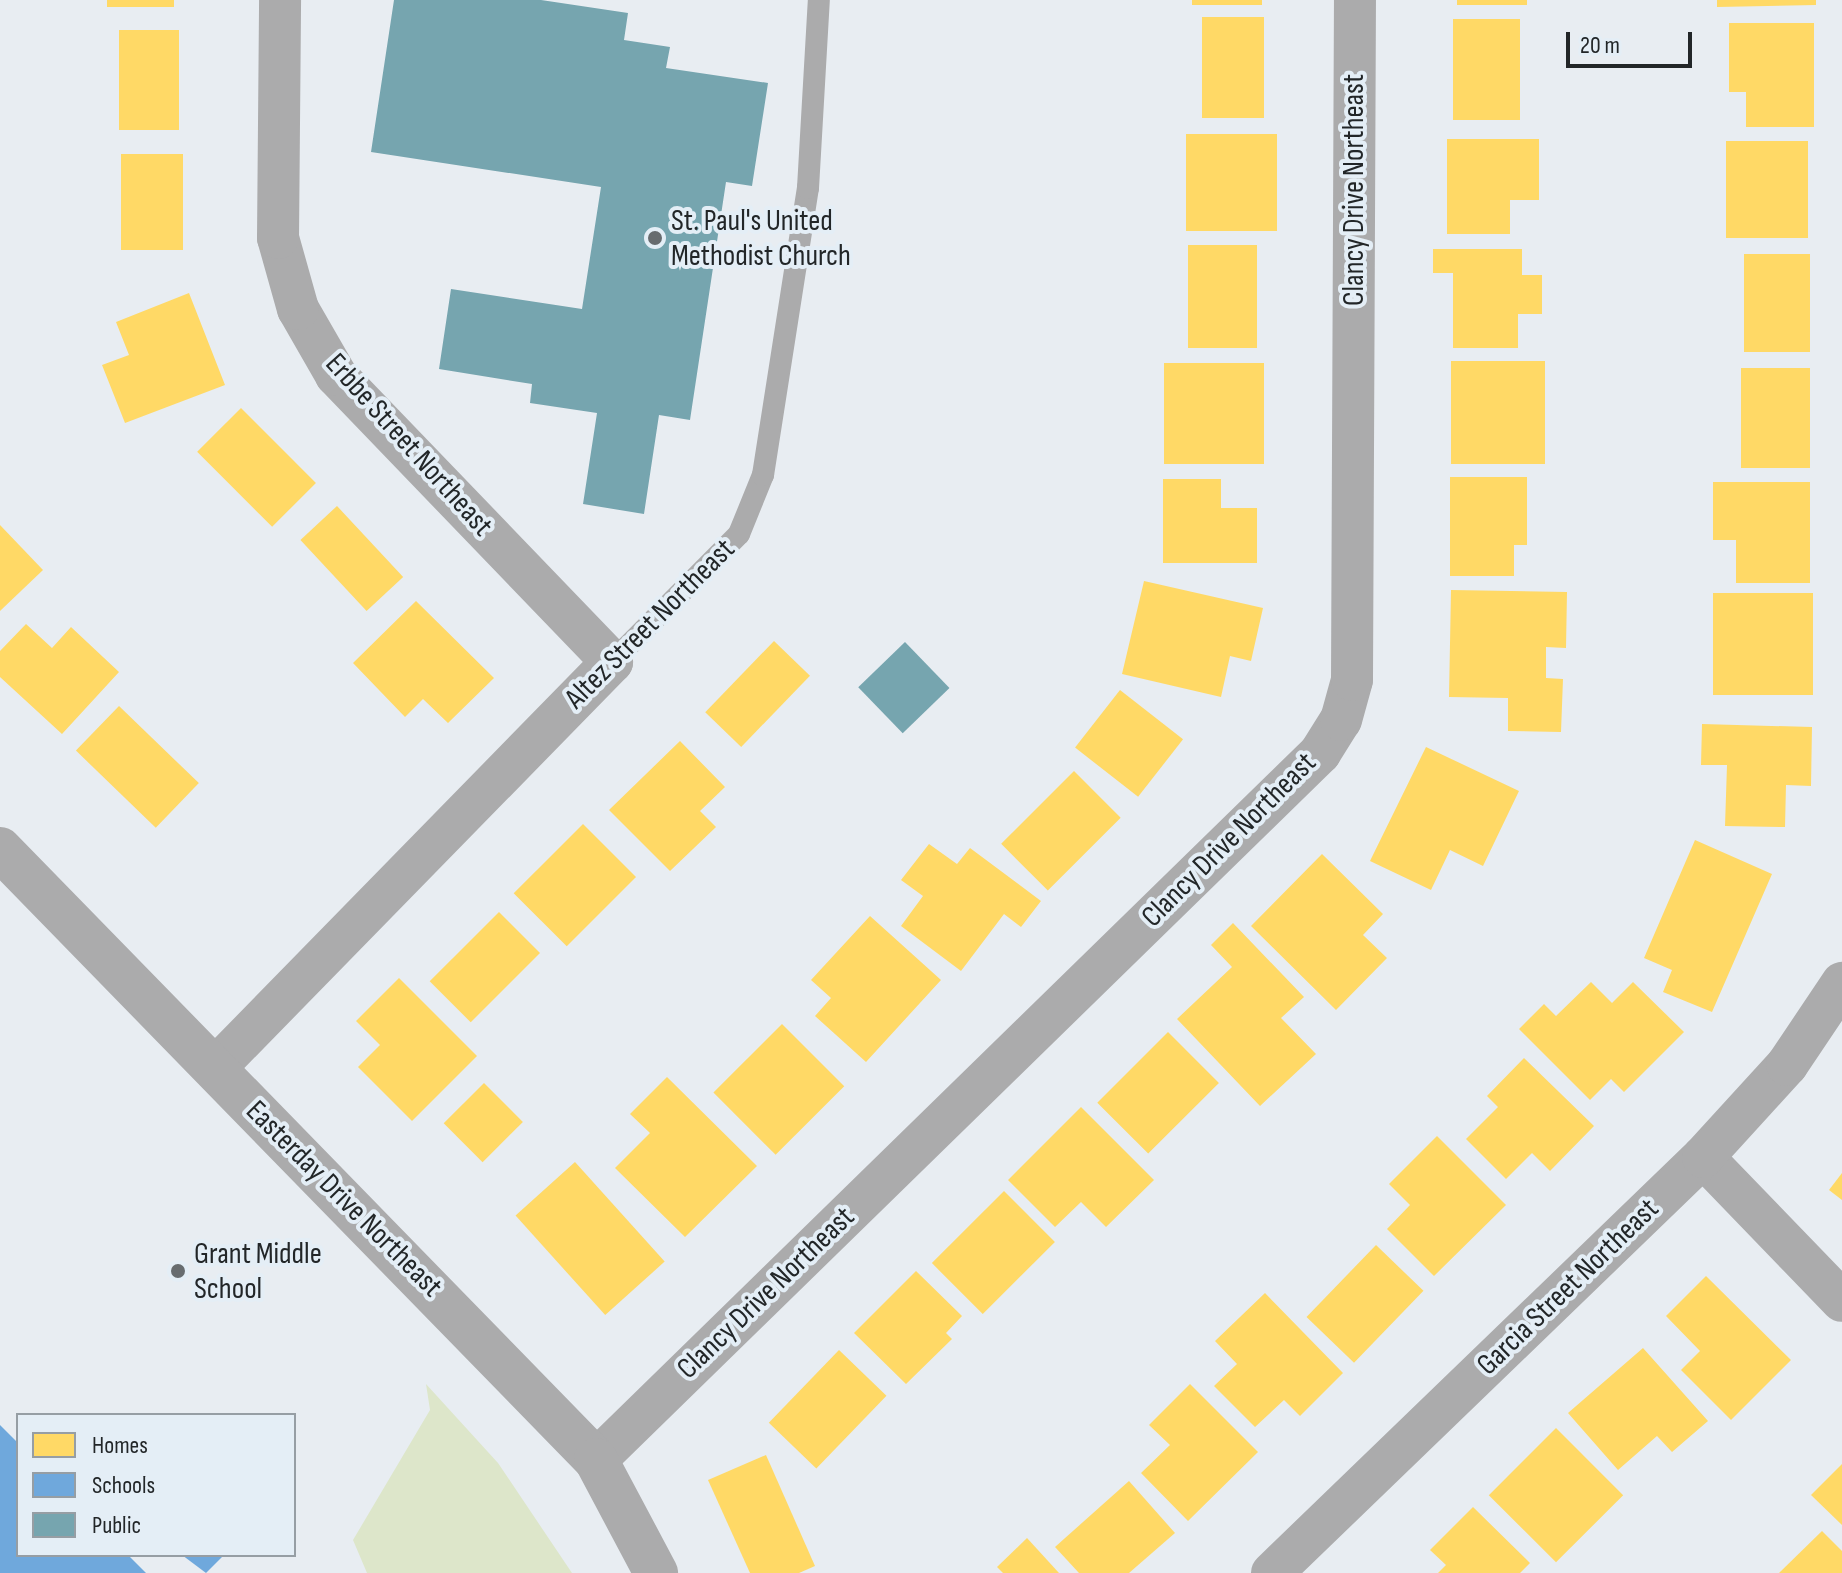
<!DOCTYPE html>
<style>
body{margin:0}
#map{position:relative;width:1842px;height:1573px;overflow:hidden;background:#e8edf2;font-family:"Sofia Sans Condensed",sans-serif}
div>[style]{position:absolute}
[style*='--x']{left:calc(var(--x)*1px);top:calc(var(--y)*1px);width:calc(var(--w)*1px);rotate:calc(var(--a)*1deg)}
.green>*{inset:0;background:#dde6ca}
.homes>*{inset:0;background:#ffd966;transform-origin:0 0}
.schools>*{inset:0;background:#6fa8dc}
.public>*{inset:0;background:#76a5af;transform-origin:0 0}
.service>*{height:22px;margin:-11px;padding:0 11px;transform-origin:11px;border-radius:11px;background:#ababac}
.minor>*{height:42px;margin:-21px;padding:0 21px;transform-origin:21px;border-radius:21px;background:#ababac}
.tertiary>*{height:44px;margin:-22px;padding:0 22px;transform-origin:22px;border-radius:22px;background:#ababac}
.dots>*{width:22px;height:22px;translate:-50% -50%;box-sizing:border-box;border:4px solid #e4eef6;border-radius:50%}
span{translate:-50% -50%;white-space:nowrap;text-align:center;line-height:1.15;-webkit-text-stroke:8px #e4eef6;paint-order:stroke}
.street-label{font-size:30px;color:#222628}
.poi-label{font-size:30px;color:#222628}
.left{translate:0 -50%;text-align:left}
.legend{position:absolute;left:16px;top:1413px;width:280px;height:144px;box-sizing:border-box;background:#e4eef6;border:2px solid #969ea4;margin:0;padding:10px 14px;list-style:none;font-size:24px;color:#222628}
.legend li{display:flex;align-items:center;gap:16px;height:40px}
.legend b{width:40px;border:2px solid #969ea4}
.scale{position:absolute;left:1566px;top:32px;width:126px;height:36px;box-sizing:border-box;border:4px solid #222628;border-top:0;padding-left:10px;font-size:24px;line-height:28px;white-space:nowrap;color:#222628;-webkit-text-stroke:6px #e4eef6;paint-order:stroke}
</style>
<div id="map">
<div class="green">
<div style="clip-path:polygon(426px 1384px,498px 1463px,572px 1573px,367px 1573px,353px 1540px,430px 1410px)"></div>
</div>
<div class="homes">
<div style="left:107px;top:0;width:67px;height:7px"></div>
<div style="left:1192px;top:0;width:70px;height:5px"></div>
<div style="left:1457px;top:0;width:70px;height:5px"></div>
<div style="clip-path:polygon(1717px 0,1816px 0,1816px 5px,1717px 7px)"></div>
<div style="left:1202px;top:17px;width:62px;height:101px"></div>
<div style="left:1453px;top:19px;width:67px;height:101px"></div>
<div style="clip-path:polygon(1729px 23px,1814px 23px,1814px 127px,1746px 127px,1746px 92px,1729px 92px)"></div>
<div style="left:119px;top:30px;width:60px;height:100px"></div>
<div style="left:1186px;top:134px;width:91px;height:97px"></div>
<div style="clip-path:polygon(1447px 139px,1539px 139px,1539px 200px,1510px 200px,1510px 234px,1447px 234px)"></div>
<div style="left:1726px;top:141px;width:82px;height:97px"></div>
<div style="left:121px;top:154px;width:62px;height:96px"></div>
<div style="left:1188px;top:245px;width:69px;height:103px"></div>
<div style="clip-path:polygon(1433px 249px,1522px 249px,1522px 275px,1542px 275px,1542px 314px,1518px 314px,1518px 348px,1453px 348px,1453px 273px,1433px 273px)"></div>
<div style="left:1744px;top:254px;width:66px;height:98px"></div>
<div style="clip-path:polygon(189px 293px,225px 385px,125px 423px,102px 365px,129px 355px,116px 322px)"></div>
<div style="left:1451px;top:361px;width:94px;height:103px"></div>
<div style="left:1164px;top:363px;width:100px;height:101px"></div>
<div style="left:1741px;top:368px;width:69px;height:100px"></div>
<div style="left:241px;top:408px;width:106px;height:62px;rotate:45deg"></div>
<div style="clip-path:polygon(1450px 477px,1527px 477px,1527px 545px,1514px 545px,1514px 576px,1450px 576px)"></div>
<div style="clip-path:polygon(1163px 479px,1221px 479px,1221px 508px,1257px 508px,1257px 563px,1163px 563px)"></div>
<div style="clip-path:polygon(1713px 482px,1810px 482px,1810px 583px,1736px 583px,1736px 540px,1713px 540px)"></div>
<div style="left:337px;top:506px;width:97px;height:50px;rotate:47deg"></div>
<div style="clip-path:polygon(0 525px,43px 570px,0 611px)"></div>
<div style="clip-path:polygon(1144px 581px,1263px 608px,1251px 661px,1230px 656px,1221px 697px,1122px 674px)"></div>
<div style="clip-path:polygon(1451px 590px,1567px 592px,1566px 648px,1546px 647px,1546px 678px,1563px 679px,1561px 732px,1508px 731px,1508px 698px,1449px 697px)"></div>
<div style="left:1713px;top:593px;width:100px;height:102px"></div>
<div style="clip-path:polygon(416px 601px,494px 678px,448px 723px,423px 699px,405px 717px,353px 663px)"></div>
<div style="clip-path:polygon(26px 624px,52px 648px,71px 627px,119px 672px,62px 734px,0 677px,0 651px)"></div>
<div style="left:774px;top:641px;width:50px;height:99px;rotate:44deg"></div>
<div style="left:1120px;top:690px;width:80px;height:73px;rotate:38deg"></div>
<div style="left:119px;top:706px;width:111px;height:62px;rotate:44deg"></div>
<div style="clip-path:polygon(1702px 724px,1812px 727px,1811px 786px,1786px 785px,1785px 827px,1725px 826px,1727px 765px,1701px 765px)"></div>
<div style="clip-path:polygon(680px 741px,725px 787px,700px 811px,716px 827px,670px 871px,609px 810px)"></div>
<div style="clip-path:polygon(1426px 747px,1519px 791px,1483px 866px,1450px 850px,1431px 890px,1370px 861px)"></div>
<div style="left:1074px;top:771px;width:66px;height:103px;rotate:45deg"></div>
<div style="left:583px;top:824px;width:75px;height:98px;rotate:45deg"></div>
<div style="clip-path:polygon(1695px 840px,1772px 874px,1712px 1012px,1663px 992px,1672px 970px,1644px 958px)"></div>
<div style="clip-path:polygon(929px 844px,957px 864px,970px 848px,1041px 901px,1021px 927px,1004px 914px,961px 971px,901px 926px,923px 896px,901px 880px)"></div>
<div style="clip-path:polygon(1322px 854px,1383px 914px,1363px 935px,1387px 958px,1336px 1010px,1251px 926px)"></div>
<div style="left:499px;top:912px;width:58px;height:98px;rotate:45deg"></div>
<div style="clip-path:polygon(870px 916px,941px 980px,866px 1062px,815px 1016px,831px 998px,811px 980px)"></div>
<div style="clip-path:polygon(1233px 923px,1304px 997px,1281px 1018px,1316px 1054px,1260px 1106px,1177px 1019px,1232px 967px,1211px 945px)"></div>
<div style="clip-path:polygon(399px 978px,477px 1056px,412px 1121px,358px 1067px,380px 1045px,356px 1021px)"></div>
<div style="clip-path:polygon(1591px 982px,1612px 1003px,1633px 982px,1684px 1032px,1624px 1092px,1611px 1079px,1590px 1100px,1519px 1029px,1544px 1004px,1556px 1016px)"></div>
<div style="left:782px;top:1024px;width:88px;height:97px;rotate:45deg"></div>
<div style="left:1168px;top:1032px;width:72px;height:100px;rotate:45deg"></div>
<div style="clip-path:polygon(1524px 1058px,1594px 1126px,1550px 1171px,1532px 1153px,1506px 1179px,1466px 1139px,1498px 1107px,1487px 1096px)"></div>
<div style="clip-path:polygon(667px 1077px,757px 1166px,685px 1237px,615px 1168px,650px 1133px,630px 1114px)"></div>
<div style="left:484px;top:1083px;width:55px;height:57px;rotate:45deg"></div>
<div style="clip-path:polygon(1081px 1107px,1154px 1180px,1106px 1227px,1081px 1202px,1055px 1227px,1008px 1180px)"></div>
<div style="clip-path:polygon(1437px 1136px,1506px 1205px,1434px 1276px,1387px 1229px,1410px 1205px,1389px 1184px)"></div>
<div style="left:575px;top:1162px;width:134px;height:80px;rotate:48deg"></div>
<div style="clip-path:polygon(1842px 1173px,1842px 1200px,1829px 1190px)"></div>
<div style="left:1004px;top:1191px;width:72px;height:102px;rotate:45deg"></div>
<div style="left:1376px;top:1245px;width:66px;height:100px;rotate:44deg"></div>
<div style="clip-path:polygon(916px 1271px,962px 1316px,946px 1333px,952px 1339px,906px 1384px,854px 1333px)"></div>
<div style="clip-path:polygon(1706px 1276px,1791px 1360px,1731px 1420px,1681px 1370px,1700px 1351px,1666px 1316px)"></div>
<div style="clip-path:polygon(1265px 1293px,1343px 1373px,1300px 1416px,1284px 1400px,1255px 1427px,1214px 1386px,1237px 1364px,1215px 1341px)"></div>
<div style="clip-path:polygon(1643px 1348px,1708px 1421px,1672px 1452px,1657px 1436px,1618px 1470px,1568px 1413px)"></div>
<div style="left:839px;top:1350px;width:66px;height:101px;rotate:44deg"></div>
<div style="clip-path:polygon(1190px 1384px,1258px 1452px,1188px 1521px,1141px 1473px,1170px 1445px,1149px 1425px)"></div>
<div style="left:1556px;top:1428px;width:95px;height:95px;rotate:45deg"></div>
<div style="clip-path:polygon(766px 1455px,815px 1566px,799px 1573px,750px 1573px,708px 1480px)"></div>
<div style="clip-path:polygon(1842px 1464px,1842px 1525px,1811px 1495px)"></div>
<div style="clip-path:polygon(1129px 1481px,1175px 1533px,1129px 1573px,1079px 1573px,1055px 1547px)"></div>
<div style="clip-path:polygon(1473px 1507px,1530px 1563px,1520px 1573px,1438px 1573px,1446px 1565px,1430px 1550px)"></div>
<div style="clip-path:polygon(1822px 1531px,1842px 1551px,1842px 1573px,1779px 1573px)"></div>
<div style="clip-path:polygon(1027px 1538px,1059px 1573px,1003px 1573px,997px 1567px)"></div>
</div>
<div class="schools">
<div style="clip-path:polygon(0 1425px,18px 1443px,18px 1555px,128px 1555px,146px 1573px,0 1573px)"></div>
<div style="clip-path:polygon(182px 1555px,224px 1555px,206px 1573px)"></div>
</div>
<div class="public">
<div style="clip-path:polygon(394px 0,541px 0,628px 13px,624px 40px,670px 47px,666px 68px,768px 83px,752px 186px,726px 182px,690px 420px,659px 415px,644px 514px,583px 504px,597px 413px,530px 403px,532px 384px,439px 369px,451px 289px,582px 309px,601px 187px,371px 152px)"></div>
<div style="left:905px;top:642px;width:64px;height:65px;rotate:46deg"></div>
</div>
<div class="service">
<div style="--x:612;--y:662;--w:180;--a:-45.2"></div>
<div style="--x:739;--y:534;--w:64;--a:-67.9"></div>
<div style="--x:763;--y:475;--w:291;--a:-81.1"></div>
<div style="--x:808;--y:188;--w:188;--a:-86.7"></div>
</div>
<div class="minor">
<div style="--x:215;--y:1068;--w:568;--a:-45.64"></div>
<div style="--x:612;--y:662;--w:398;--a:-133.9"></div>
<div style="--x:336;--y:375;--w:76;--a:-119.9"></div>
<div style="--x:298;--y:309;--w:74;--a:-105.7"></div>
<div style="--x:278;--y:238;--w:238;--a:-89.5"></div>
<div style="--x:1703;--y:1157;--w:200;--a:46"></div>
<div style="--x:596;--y:1460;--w:1012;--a:-44.32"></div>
<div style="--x:1320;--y:753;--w:39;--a:-58"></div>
<div style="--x:1341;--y:720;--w:41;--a:-74.6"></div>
<div style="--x:1352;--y:680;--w:680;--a:-89.75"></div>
<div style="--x:1272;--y:1573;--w:599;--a:-43.99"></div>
<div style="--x:1703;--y:1157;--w:125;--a:-47.6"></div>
<div style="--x:1787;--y:1065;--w:99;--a:-56.1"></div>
</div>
<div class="tertiary">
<div style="--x:0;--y:849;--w:854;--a:45.71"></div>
<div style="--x:596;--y:1460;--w:128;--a:62"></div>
</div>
<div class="dots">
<div style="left:655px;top:238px;background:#676c6f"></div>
<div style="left:178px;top:1271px;background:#676c6f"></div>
</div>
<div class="street-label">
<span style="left:1354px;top:190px;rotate:-90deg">Clancy Drive Northeast</span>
<span style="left:409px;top:445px;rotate:48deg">Erbbe Street Northeast</span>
<span style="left:650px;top:624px;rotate:-45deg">Altez Street Northeast</span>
<span style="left:1229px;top:840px;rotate:-45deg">Clancy Drive Northeast</span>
<span style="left:344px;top:1199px;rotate:45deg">Easterday Drive Northeast</span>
<span style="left:1568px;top:1287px;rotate:-44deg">Garcia Street Northeast</span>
<span style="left:766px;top:1293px;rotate:-44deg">Clancy Drive Northeast</span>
</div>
<div class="poi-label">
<span class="left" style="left:671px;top:238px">St. Paul's United<br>Methodist Church</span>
<span class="left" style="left:194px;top:1271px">Grant Middle<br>School</span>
</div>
<ul class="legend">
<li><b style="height:22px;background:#ffd966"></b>Homes</li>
<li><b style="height:22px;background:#6fa8dc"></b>Schools</li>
<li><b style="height:22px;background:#76a5af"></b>Public</li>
</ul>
<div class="scale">20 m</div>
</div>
